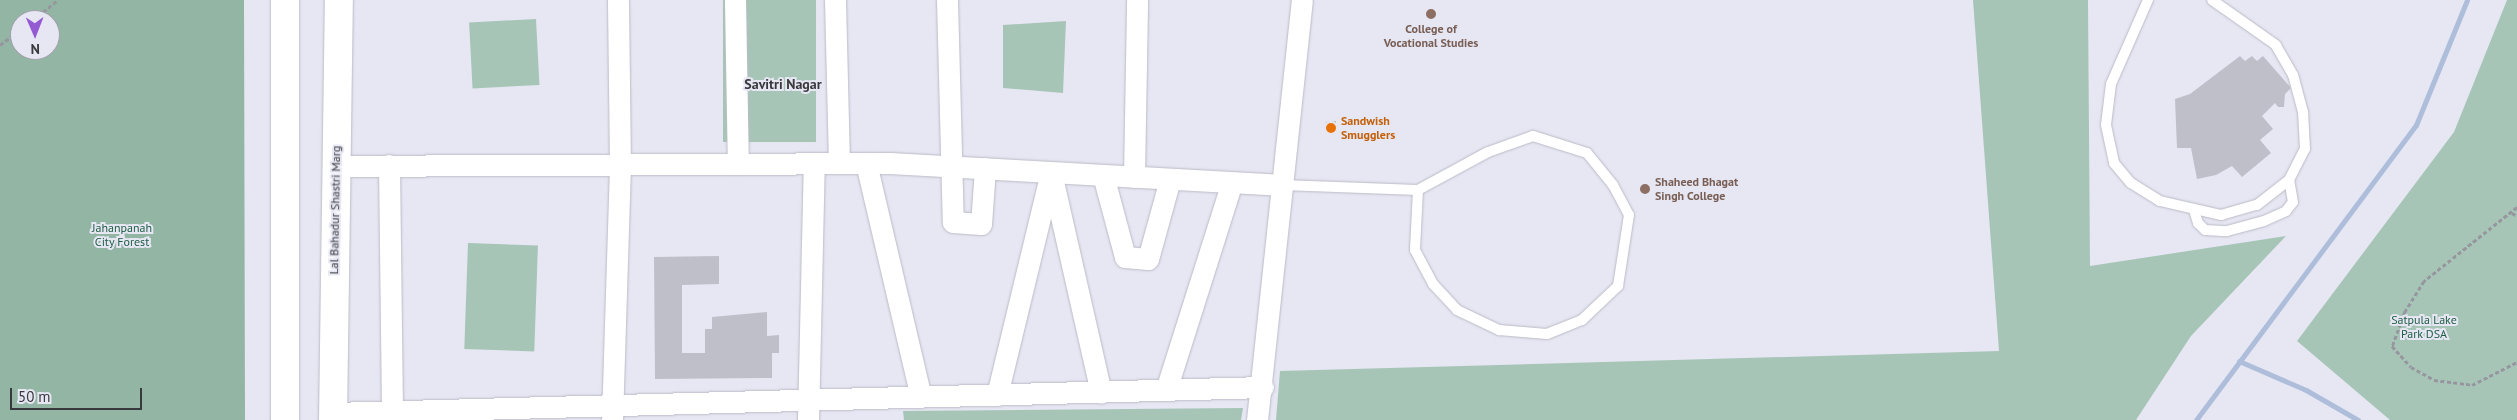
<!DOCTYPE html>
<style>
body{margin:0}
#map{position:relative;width:2517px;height:420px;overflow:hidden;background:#e6e7f3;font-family:"PT Sans",sans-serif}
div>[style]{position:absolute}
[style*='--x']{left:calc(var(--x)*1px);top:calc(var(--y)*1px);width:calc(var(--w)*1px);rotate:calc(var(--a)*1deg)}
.green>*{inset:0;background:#a7c5b7;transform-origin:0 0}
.forest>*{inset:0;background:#92b5a4}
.stream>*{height:5px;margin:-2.5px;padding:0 2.5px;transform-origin:2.5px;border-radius:2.5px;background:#adbdda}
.building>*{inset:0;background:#bfbfca}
.path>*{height:3px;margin-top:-1.5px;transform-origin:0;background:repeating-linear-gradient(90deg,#96969f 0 4px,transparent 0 6.5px)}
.roads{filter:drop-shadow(0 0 1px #babbc6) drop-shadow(0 0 1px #babbc6)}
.service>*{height:10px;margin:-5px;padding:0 5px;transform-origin:5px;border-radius:5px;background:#fff}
.minor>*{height:21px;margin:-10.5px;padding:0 10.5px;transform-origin:10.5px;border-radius:10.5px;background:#fff}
.secondary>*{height:28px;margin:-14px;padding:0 14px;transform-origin:14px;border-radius:14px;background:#fff}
.dots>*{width:14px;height:14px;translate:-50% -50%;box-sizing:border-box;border:2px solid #e6e7f3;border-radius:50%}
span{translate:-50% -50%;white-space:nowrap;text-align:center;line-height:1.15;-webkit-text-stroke:4px #e6e7f3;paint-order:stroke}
.education-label{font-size:12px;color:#785e54;font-weight:700}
.left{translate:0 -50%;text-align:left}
.food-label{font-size:12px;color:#c56008;font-weight:700}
.street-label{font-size:12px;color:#39393d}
.park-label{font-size:12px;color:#205e46}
.neighbourhood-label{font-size:14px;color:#39393d;font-weight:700}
.north{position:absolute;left:10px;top:10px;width:50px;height:50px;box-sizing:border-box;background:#e6e7f3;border:1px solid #a1a1aa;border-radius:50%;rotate:179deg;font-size:14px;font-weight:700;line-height:20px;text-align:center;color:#39393d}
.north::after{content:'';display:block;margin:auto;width:18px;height:22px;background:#945ad2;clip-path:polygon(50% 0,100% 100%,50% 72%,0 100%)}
.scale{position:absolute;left:10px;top:388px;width:132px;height:22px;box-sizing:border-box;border:2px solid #39393d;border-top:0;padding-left:6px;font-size:15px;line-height:18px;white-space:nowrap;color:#39393d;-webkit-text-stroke:4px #e6e7f3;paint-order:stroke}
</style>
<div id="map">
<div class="green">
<div style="left:723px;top:0;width:93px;height:142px"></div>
<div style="clip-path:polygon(1973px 0,2088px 0,2090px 266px,2286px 236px,2191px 336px,2136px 420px,1276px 420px,1280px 371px,1999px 351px)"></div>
<div style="clip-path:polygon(2507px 0,2517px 0,2517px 420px,2390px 420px,2297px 341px,2454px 132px)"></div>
<div style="left:536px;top:19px;width:66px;height:67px;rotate:87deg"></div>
<div style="clip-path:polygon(1066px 21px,1063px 93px,1003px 88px,1003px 25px)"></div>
<div style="left:468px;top:243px;width:70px;height:106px;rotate:2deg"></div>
<div style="clip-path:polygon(1243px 408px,1241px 420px,904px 420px,903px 411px)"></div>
</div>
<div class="forest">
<div style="clip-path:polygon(evenodd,0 0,244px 0,245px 420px,0 420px,0 0,20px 20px,50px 20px,50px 50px,20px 50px,20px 20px)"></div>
</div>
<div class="stream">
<div style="--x:2239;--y:361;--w:73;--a:23.4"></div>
<div style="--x:2306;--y:390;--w:60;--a:30"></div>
<div style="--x:2196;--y:420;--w:368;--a:-53.3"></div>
<div style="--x:2416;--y:125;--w:135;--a:-67.8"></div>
</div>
<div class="building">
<div style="clip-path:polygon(2240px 56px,2245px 61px,2252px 56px,2257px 61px,2263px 56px,2291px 88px,2285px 94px,2284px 107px,2278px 107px,2275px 103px,2262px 116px,2273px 129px,2260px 140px,2271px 153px,2242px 177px,2232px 166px,2216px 175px,2197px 179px,2191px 148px,2177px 148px,2175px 99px,2190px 94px)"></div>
<div style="clip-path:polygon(1336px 121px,1336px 131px,1325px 131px,1326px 122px)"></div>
<div style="clip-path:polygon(719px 256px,719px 284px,682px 285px,682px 353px,705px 353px,705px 329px,712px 329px,712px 317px,767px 312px,767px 336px,779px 335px,779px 353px,772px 353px,772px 378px,655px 379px,654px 257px)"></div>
</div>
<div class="path">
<div style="--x:33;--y:20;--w:32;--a:-39"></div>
<div style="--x:0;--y:45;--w:25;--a:-37"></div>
<div style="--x:2517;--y:207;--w:119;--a:141.5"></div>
<div style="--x:2424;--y:281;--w:36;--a:122"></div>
<div style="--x:2405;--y:311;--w:37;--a:110"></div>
<div style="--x:2392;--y:346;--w:28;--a:48"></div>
<div style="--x:2411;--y:367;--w:26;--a:29"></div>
<div style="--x:2434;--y:380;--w:38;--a:7"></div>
<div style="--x:2472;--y:385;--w:51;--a:-27.1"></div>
<div style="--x:2512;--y:213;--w:6;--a:31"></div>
</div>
<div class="roads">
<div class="service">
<div style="--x:2148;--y:0;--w:92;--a:113.8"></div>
<div style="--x:2111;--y:84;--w:41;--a:97"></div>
<div style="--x:2106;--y:125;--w:39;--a:78"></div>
<div style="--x:2114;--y:163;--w:26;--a:50"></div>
<div style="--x:2131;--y:183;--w:34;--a:32"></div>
<div style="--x:2160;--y:201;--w:63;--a:12.9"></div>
<div style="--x:2221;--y:215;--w:37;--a:-16"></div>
<div style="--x:2257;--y:205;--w:41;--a:-38"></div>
<div style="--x:2289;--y:180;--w:35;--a:-63"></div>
<div style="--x:2305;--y:149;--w:37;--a:-93"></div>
<div style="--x:2303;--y:112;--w:38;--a:-105"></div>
<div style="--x:2293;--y:75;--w:34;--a:-120"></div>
<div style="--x:2276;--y:45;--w:78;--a:-144.9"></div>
<div style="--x:1282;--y:185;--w:136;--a:2.1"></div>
<div style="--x:1418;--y:190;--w:60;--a:92.9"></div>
<div style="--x:1415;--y:250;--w:38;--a:62"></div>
<div style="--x:1433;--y:284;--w:35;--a:47"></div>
<div style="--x:1457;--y:310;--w:47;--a:25.5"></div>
<div style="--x:1499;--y:330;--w:48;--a:4.8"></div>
<div style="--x:1547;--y:334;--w:38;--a:-22"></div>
<div style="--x:1582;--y:320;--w:50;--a:-43.4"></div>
<div style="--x:1618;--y:286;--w:72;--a:-81.2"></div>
<div style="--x:1629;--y:215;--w:34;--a:-118"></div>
<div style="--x:1613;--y:185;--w:41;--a:-129.1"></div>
<div style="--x:1587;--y:153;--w:57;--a:-162.5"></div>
<div style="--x:1533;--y:136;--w:48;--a:160.4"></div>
<div style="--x:1488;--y:152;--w:80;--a:151.5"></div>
<div style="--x:2194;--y:210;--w:14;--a:73"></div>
<div style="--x:2198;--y:223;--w:10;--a:45"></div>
<div style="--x:2205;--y:230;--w:22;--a:3"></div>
<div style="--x:2227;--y:231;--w:38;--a:-15"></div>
<div style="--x:2264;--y:221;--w:24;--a:-24"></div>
<div style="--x:2286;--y:211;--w:11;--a:-52"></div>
<div style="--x:2293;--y:202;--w:22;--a:-100"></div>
</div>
<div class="minor">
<div style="--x:735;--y:0;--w:164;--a:89"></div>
<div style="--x:835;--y:0;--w:163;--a:88.6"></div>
<div style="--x:947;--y:0;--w:222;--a:88.5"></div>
<div style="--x:953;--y:222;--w:28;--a:4"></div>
<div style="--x:981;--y:224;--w:56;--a:-85.9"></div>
<div style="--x:866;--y:163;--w:240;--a:76.8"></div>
<div style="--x:389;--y:165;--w:246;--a:89.3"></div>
<div style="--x:335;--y:166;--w:556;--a:-0.31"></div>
<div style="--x:891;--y:163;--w:392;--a:3.2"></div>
<div style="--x:1103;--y:175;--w:85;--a:75"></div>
<div style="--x:1125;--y:257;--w:23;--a:5"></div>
<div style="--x:1148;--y:259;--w:83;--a:-74.6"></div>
<div style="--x:1052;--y:177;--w:221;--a:77.2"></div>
<div style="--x:1134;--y:177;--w:177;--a:-89"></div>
<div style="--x:1166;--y:390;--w:218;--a:-72.4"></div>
<div style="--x:997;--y:395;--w:229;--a:-76.4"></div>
<div style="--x:333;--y:413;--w:930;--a:-1.6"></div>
<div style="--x:612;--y:420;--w:254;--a:-88.2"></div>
<div style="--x:620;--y:166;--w:166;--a:-90.7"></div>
<div style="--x:808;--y:420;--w:257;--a:-88.7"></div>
<div style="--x:1257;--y:420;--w:422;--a:-83.9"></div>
</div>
<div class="secondary">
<div style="--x:285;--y:420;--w:420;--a:-90"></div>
<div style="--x:333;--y:420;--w:420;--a:-89.2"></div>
</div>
</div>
<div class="dots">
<div style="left:1431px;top:14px;background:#8d6e63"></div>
<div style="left:1331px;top:128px;background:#e8710a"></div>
<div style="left:1645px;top:189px;background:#8d6e63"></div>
</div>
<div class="education-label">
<span style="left:1431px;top:36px">College of<br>Vocational Studies</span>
<span class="left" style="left:1655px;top:189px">Shaheed Bhagat<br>Singh College</span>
</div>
<div class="food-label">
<span class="left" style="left:1341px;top:128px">Sandwish<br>Smugglers</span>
</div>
<div class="street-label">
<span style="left:335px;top:210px;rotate:-89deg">Lal Bahadur Shastri Marg</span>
</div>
<div class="park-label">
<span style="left:122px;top:235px">Jahanpanah<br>City Forest</span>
<span style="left:2424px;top:327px">Satpula Lake<br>Park DSA</span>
</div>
<div class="neighbourhood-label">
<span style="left:783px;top:84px">Savitri Nagar</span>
</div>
<div class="north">N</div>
<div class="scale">50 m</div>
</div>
